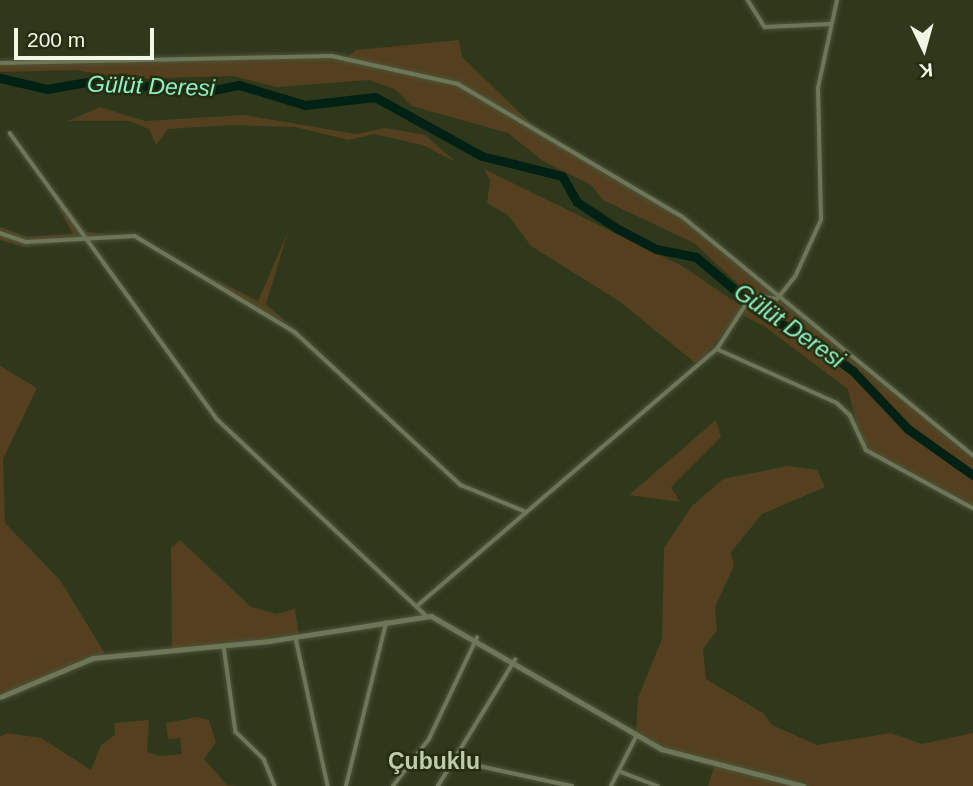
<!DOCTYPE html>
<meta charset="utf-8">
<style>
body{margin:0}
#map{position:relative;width:973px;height:786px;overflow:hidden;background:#30381c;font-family:Arial,sans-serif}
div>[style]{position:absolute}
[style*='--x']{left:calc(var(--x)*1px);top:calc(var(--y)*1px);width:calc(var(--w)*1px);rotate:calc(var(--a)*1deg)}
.green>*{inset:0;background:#54401e}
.river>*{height:9px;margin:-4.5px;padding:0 4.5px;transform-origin:4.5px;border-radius:4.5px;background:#002114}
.roads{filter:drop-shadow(0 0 2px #4c533a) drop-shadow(0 0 2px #4c533a)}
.street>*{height:3.5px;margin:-1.75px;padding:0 1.75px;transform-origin:1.75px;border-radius:1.75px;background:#6d7758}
.secondary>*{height:5px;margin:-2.5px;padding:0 2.5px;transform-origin:2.5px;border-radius:2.5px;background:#6d7758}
span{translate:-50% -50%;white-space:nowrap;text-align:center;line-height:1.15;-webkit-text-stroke:5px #262e12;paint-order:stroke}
.water-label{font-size:23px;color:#8df3c8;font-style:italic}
.neighbourhood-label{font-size:23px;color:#c0cba9;font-weight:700}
.north{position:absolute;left:889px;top:14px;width:70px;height:70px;-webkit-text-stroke:5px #262e12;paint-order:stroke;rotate:175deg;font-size:19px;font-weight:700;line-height:28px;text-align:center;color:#f2f7e6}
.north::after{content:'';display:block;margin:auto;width:24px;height:32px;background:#f2f7e6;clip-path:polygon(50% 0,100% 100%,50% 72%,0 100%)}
.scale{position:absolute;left:14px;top:28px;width:140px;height:32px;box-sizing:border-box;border:4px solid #f2f7e6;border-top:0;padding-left:9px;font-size:21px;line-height:24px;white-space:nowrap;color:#f2f7e6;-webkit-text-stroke:5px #262e12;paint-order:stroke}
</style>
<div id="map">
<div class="green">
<div style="clip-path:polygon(459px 40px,462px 57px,539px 131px,683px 217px,973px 455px,973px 508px,862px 447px,848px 389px,764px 326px,738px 313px,699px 366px,619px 301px,531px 246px,508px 215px,487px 203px,490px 180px,484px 169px,682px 266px,771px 326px,794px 327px,775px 318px,694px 243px,603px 200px,591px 185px,543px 161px,508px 133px,412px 106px,395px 89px,369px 80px,277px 87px,233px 76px,128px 79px,76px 70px,0 72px,0 63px,345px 58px,357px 50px)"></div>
<div style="clip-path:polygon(100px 107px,145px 121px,244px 115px,356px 134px,386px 128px,425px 135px,456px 162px,423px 145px,374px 134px,349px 140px,295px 127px,231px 125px,168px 129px,156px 145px,149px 129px,129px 121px,68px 121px)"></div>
<div style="clip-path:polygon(38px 170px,87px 232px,117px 235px,25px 247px,0 240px,0 227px,27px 237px,73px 234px)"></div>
<div style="clip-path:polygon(288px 232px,266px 304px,363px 391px,268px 316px,169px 257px,258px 301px)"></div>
<div style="clip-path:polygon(0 366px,37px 388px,3px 459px,5px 523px,60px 580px,107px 657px,66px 666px,0 697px)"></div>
<div style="clip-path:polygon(716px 420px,721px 437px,671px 487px,680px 502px,629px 495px)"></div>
<div style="clip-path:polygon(788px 466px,817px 470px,825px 487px,762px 514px,731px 552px,734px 566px,715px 607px,717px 630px,703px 649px,706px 679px,763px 713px,772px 725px,817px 745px,891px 733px,922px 744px,973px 733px,973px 786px,708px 786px,714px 767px,676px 755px,636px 731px,638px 698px,662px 639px,664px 548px,692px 506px,723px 479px)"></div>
<div style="clip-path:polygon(180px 540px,251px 607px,277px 614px,295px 609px,299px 637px,172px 651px,171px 548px)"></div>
<div style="clip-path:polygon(197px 717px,209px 720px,216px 742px,204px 759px,227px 785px,238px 786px,0 786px,0 737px,7px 733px,41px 738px,91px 770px,101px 745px,115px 735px,114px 723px,149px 720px,147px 752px,161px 756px,182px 754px,180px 738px,168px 739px,166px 723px)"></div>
</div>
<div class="river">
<div style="--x:0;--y:78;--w:48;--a:13.2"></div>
<div style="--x:47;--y:89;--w:47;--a:-9.9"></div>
<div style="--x:93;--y:81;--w:35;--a:13"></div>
<div style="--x:127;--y:89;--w:32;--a:-9"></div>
<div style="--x:159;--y:84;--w:49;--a:8.1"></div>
<div style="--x:208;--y:91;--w:32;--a:-11"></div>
<div style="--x:239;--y:85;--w:69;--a:16.9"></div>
<div style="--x:305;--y:105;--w:70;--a:-6.5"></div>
<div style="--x:375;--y:97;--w:122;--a:28.9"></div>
<div style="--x:482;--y:156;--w:82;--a:14"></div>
<div style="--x:562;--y:176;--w:30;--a:60"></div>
<div style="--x:577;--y:202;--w:49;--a:33.4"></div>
<div style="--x:618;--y:229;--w:43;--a:27.8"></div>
<div style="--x:656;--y:249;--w:41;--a:11.3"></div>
<div style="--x:696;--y:257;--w:94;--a:40.3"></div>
<div style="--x:768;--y:318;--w:39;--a:24"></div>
<div style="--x:804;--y:334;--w:61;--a:37.1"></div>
<div style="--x:853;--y:371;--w:80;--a:46.5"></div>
<div style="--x:908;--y:429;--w:80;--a:35.3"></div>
</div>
<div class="roads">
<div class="street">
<div style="--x:748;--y:0;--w:32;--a:58"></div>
<div style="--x:765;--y:27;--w:65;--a:-2.6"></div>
<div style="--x:0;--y:63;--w:332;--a:-1.2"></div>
<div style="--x:332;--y:56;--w:129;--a:12.5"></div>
<div style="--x:458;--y:84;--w:261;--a:30.6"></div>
<div style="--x:683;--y:217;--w:375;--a:39.4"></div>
<div style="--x:10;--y:133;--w:353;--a:54.1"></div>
<div style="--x:217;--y:419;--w:288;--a:43.2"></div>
<div style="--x:0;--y:233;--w:28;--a:19"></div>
<div style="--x:26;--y:242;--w:109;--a:-3.2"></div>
<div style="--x:135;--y:236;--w:187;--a:31"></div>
<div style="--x:295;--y:332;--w:226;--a:42.7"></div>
<div style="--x:461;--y:485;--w:68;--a:22.4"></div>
<div style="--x:717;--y:349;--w:132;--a:24.2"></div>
<div style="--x:837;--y:403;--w:18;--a:43"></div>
<div style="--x:850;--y:415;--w:38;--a:65"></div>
<div style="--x:866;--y:450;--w:122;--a:28.5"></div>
<div style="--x:417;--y:606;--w:395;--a:-40.6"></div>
<div style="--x:717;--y:349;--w:64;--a:-57.1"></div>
<div style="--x:752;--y:295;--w:25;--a:9"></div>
<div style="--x:777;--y:299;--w:28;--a:-51"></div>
<div style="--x:795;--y:277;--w:63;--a:-65.5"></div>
<div style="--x:821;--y:220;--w:132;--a:-91.3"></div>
<div style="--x:818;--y:88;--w:90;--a:-77.8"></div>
<div style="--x:296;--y:638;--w:151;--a:77.8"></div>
<div style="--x:224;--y:646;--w:87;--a:82.1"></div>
<div style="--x:236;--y:732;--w:39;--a:44"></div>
<div style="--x:264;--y:759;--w:29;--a:68"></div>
<div style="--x:456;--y:761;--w:119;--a:12.2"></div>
<div style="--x:621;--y:772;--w:40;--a:21"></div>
<div style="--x:346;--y:786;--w:168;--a:-76.2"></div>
<div style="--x:393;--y:786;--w:59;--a:-52.5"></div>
<div style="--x:429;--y:739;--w:112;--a:-64.6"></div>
<div style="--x:438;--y:786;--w:148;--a:-58.6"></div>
<div style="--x:611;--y:786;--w:55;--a:-63"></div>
</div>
<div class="secondary">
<div style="--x:0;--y:697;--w:101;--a:-22.8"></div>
<div style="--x:93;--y:658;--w:177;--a:-5.5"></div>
<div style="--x:269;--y:641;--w:164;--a:-8.8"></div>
<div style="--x:431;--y:616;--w:266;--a:30"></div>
<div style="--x:661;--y:749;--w:147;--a:14.6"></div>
</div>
</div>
<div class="water-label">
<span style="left:151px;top:86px;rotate:2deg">Gülüt Deresi</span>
<span style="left:789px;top:326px;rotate:35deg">Gülüt Deresi</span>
</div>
<div class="neighbourhood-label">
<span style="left:434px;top:761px">Çubuklu</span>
</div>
<div class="north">K</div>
<div class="scale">200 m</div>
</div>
